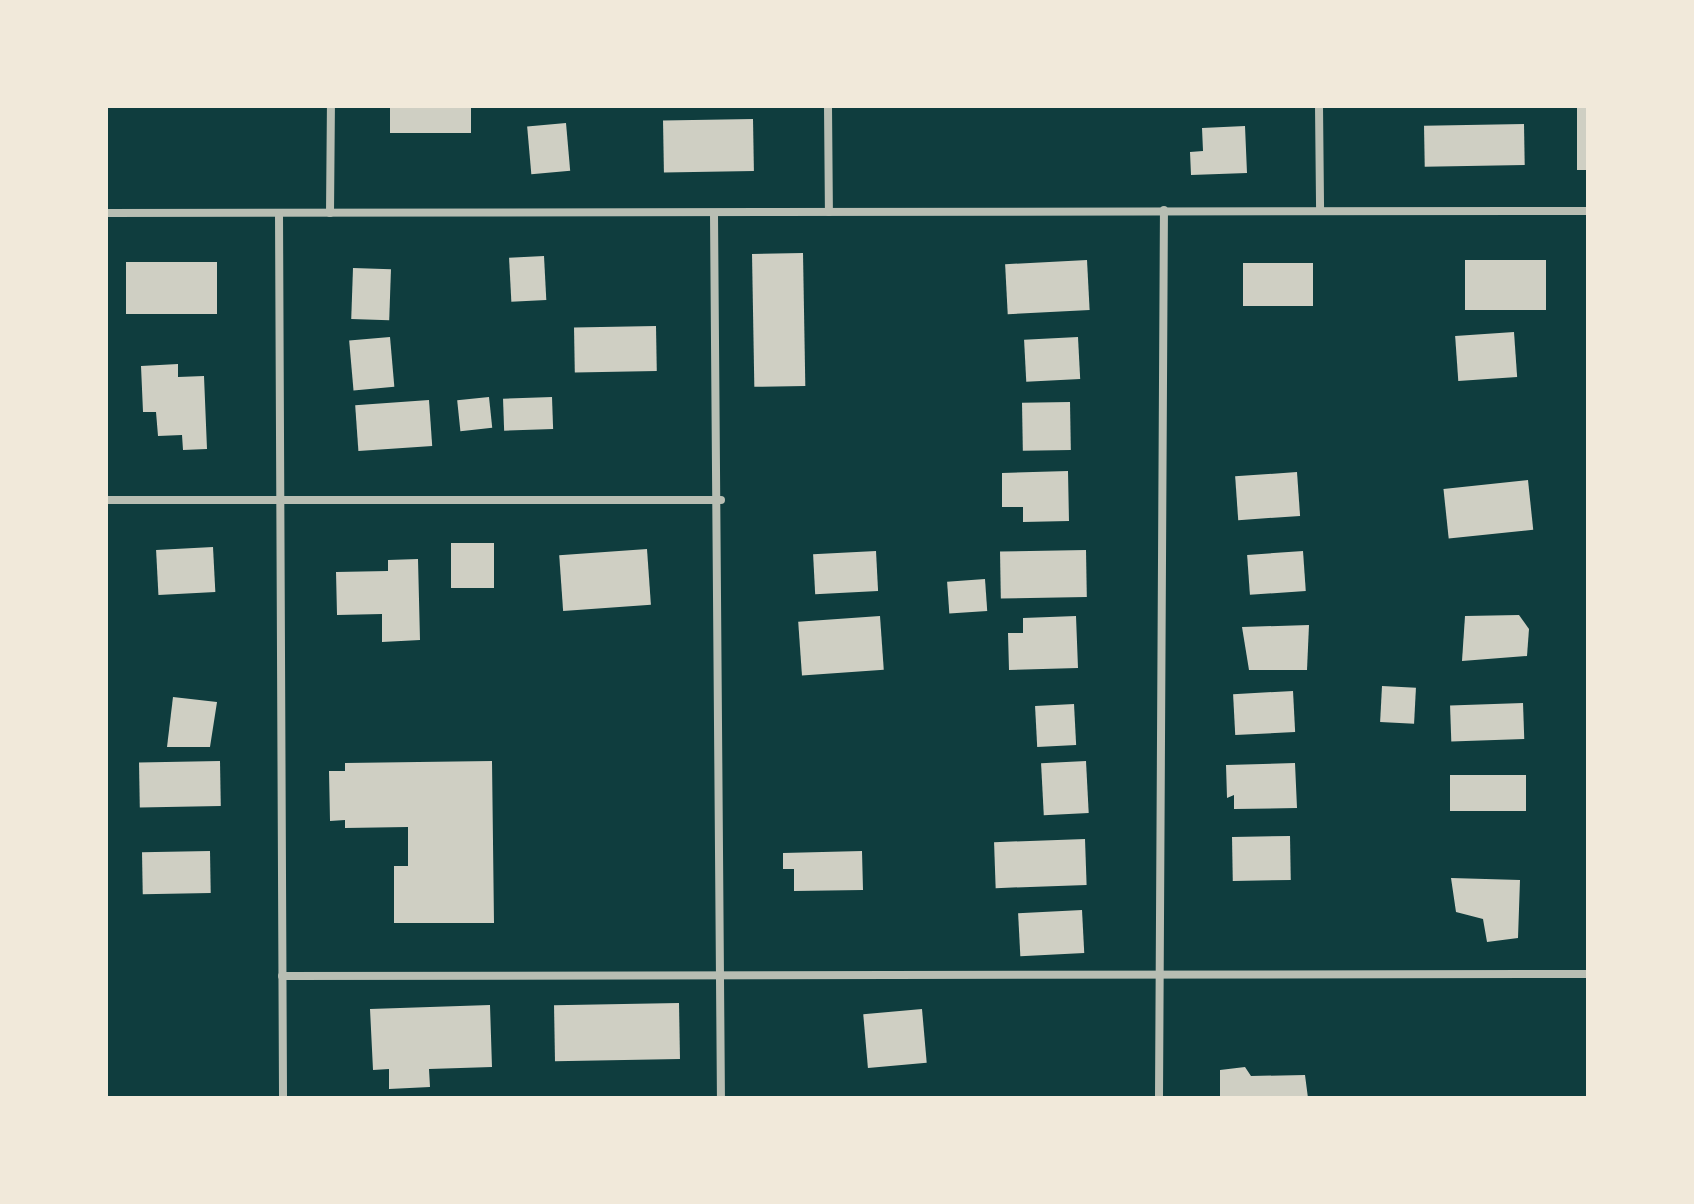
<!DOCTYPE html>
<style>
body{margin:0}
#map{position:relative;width:1694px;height:1204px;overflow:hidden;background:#0f3d3e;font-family:"Fira Sans Condensed",sans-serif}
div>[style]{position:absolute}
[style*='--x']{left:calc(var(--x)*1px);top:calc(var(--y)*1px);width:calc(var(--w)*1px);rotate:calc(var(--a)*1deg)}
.building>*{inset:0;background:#cfcfc3;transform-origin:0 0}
.minor>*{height:8px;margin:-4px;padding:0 4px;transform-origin:4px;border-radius:4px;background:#b8beb3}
span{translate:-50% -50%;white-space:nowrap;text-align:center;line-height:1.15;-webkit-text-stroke:6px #f1e9da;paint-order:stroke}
.frame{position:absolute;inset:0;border:108px solid #f1e9da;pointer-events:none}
</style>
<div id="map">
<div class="building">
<div style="left:390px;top:106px;width:81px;height:27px"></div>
<div style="left:1577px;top:106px;width:11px;height:64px"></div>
<div style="left:753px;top:119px;width:52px;height:90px;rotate:89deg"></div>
<div style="left:566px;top:123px;width:48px;height:39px;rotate:85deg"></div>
<div style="left:1524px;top:124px;width:41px;height:100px;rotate:89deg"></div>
<div style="clip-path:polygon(1245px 126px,1247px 173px,1191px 175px,1190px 152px,1203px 151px,1202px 128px)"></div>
<div style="left:803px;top:253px;width:133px;height:51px;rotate:89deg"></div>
<div style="left:544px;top:256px;width:44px;height:35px;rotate:87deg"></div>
<div style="left:1087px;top:260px;width:50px;height:82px;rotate:87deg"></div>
<div style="left:1546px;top:260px;width:50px;height:81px;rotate:90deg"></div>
<div style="left:217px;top:262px;width:52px;height:91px;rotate:90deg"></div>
<div style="left:1243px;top:263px;width:70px;height:43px"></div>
<div style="left:353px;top:268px;width:38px;height:51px;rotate:2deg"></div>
<div style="left:656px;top:326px;width:45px;height:82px;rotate:89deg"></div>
<div style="left:1514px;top:332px;width:45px;height:59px;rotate:86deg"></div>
<div style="left:390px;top:337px;width:50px;height:41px;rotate:85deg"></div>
<div style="left:1078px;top:337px;width:42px;height:54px;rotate:87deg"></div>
<div style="clip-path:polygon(178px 364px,178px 377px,204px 376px,207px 449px,183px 450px,182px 435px,158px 436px,156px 412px,143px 412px,141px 366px)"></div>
<div style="left:489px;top:397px;width:31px;height:32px;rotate:84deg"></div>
<div style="left:552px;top:397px;width:32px;height:49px;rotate:88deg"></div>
<div style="left:429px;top:400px;width:46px;height:74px;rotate:86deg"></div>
<div style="left:1070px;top:402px;width:48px;height:48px;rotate:89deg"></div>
<div style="clip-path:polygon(1068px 471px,1069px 521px,1023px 522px,1023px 507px,1002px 507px,1002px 473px)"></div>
<div style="left:1297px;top:472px;width:44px;height:62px;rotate:86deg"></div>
<div style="left:1528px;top:480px;width:50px;height:85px;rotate:84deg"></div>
<div style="left:451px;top:543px;width:43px;height:45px"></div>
<div style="left:213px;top:547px;width:45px;height:57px;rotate:87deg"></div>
<div style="left:647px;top:549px;width:56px;height:88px;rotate:86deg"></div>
<div style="left:1086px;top:550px;width:47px;height:86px;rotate:89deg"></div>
<div style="left:876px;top:551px;width:40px;height:63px;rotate:87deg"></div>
<div style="left:1303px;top:551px;width:40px;height:56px;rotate:86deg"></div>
<div style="clip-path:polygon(418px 559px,420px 640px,382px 642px,382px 614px,337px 615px,336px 572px,388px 571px,388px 560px)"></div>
<div style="left:985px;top:579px;width:32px;height:38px;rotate:86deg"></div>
<div style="clip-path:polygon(1519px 615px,1529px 629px,1527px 656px,1462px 661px,1465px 616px)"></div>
<div style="left:880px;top:616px;width:54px;height:82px;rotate:86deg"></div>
<div style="clip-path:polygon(1076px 616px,1078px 668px,1009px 670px,1008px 633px,1023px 633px,1023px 618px)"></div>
<div style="clip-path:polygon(1309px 625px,1307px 670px,1249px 670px,1242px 627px)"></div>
<div style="left:1382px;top:686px;width:34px;height:36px;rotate:3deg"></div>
<div style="left:1293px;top:691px;width:41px;height:60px;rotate:87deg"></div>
<div style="clip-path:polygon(173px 697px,217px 702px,210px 747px,167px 747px)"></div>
<div style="left:1523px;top:703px;width:36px;height:73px;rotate:88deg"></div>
<div style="left:1074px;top:704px;width:41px;height:39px;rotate:87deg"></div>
<div style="left:220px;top:761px;width:45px;height:81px;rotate:89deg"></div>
<div style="clip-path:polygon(492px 761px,494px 923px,394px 923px,394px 866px,408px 866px,408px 827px,345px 828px,345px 820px,330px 821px,329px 771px,345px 771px,345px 763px)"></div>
<div style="left:1086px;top:761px;width:52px;height:45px;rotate:87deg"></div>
<div style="clip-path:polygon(1295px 763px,1297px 808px,1234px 809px,1234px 795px,1227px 798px,1226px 765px)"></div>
<div style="left:1526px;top:775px;width:36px;height:76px;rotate:90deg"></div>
<div style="left:1290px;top:836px;width:44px;height:58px;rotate:89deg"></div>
<div style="left:1085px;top:839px;width:46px;height:91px;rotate:88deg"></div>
<div style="left:210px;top:851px;width:42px;height:68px;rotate:89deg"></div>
<div style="clip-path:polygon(862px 851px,863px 890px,794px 891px,794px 869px,783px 869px,783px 853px)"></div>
<div style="clip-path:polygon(1451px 878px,1520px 880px,1518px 938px,1487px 942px,1483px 919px,1456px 912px)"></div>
<div style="left:1082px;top:910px;width:43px;height:64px;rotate:87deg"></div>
<div style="left:679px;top:1003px;width:56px;height:125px;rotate:89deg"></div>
<div style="clip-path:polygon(490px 1005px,492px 1067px,429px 1069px,430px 1087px,389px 1089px,389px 1069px,373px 1070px,370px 1009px)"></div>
<div style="left:922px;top:1009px;width:54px;height:59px;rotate:85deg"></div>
<div style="clip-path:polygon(1245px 1067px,1251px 1076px,1305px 1075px,1308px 1098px,1220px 1098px,1220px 1070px)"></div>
</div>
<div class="minor">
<div style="--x:828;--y:106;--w:106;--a:89.5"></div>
<div style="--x:1319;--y:106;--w:104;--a:89.4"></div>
<div style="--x:106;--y:213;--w:1482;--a:-0.08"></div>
<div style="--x:279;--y:213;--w:885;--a:89.74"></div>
<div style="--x:330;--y:213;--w:107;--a:-89.5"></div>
<div style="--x:714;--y:214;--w:884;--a:89.55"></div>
<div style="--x:106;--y:500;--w:615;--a:0"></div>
<div style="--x:282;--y:976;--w:1306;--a:-0.09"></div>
<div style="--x:1159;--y:1098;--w:888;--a:-89.68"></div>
</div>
<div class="frame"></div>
</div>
